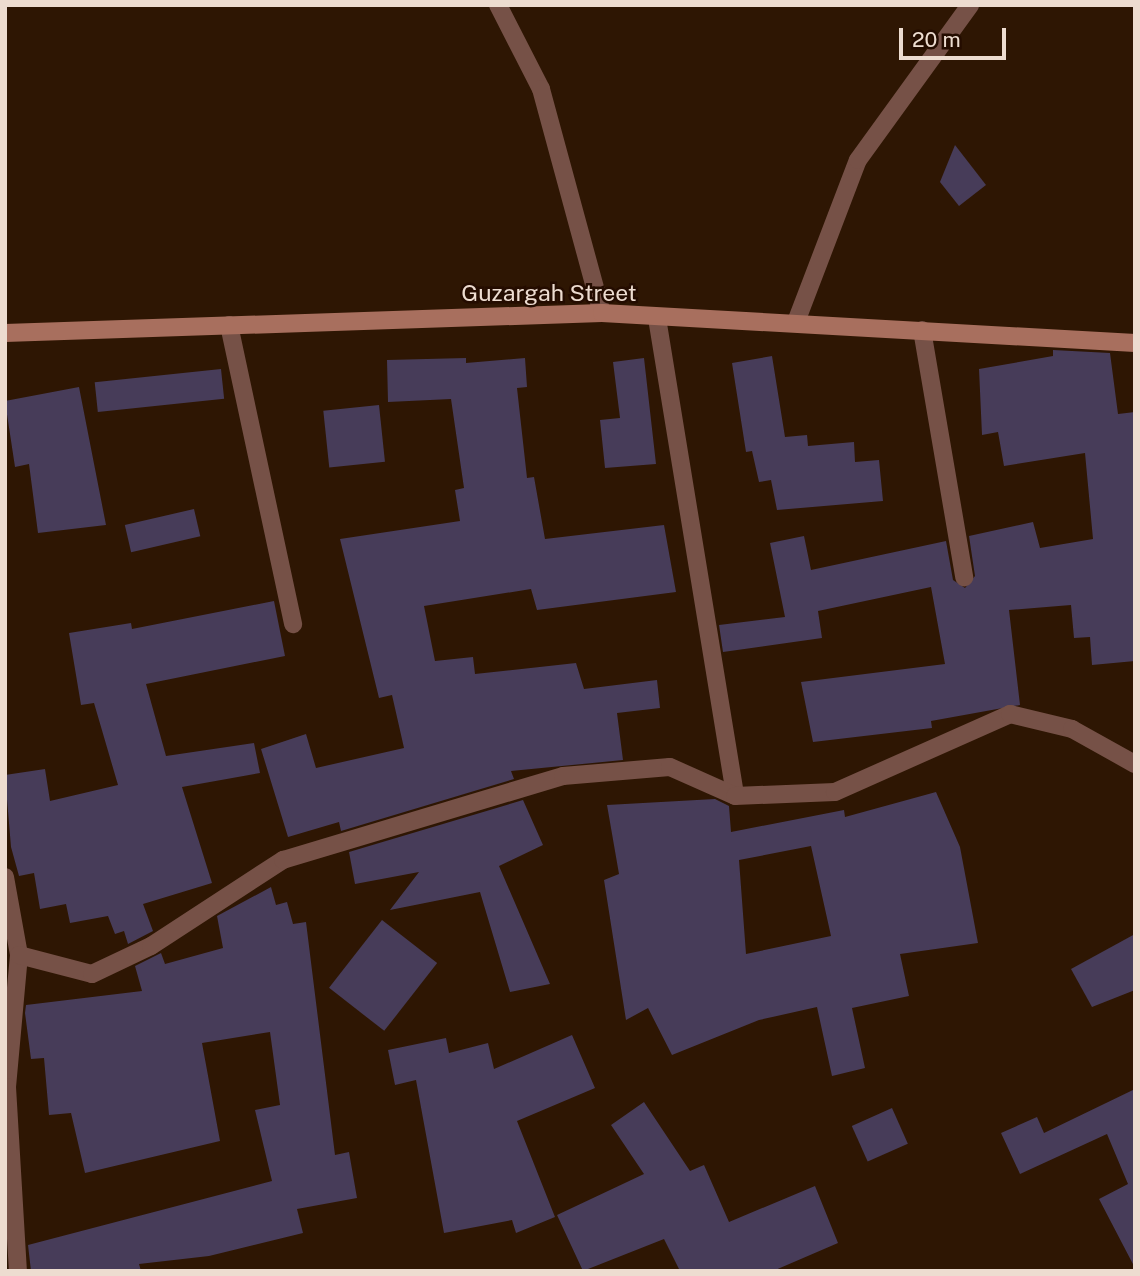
<!DOCTYPE html>
<style>
body{margin:0}
#map{position:relative;width:1140px;height:1276px;overflow:hidden;background:#2e1603;font-family:"Public Sans",sans-serif}
div>[style]{position:absolute}
[style*='--x']{left:calc(var(--x)*1px);top:calc(var(--y)*1px);width:calc(var(--w)*1px);rotate:calc(var(--a)*1deg)}
.building>*{inset:0;background:#473c59;transform-origin:0 0}
.street>*{height:18px;margin:-9px;padding:0 9px;transform-origin:9px;border-radius:9px;background:#765147}
.secondary>*{height:18px;margin:-9px;padding:0 9px;transform-origin:9px;border-radius:9px;background:#a86f5e}
span{translate:-50% -50%;white-space:nowrap;text-align:center;line-height:1.15;-webkit-text-stroke:5px #240c00;paint-order:stroke}
.street-label{font-size:23px;color:#eddcd0}
.frame{position:absolute;inset:0;border:7px solid #eddcd0;pointer-events:none}
.scale{position:absolute;left:899px;top:28px;width:107px;height:32px;box-sizing:border-box;border:4px solid #eddcd0;border-top:0;padding-left:9px;font-size:21px;line-height:24px;white-space:nowrap;color:#eddcd0;-webkit-text-stroke:5px #240c00;paint-order:stroke}
</style>
<div id="map">
<div class="building">
<div style="clip-path:polygon(955px 145px,986px 185px,959px 206px,940px 182px)"></div>
<div style="clip-path:polygon(1053px 350px,1110px 353px,1118px 414px,1135px 412px,1135px 661px,1092px 665px,1090px 637px,1074px 638px,1071px 605px,1009px 610px,1020px 705px,931px 721px,932px 728px,813px 742px,801px 682px,945px 664px,931px 587px,818px 611px,822px 638px,723px 652px,719px 625px,785px 617px,770px 543px,804px 536px,811px 570px,946px 541px,953px 580px,965px 588px,975px 576px,969px 536px,1033px 522px,1040px 548px,1093px 539px,1085px 453px,1004px 466px,998px 432px,982px 435px,979px 369px,1053px 356px)"></div>
<div style="clip-path:polygon(772px 356px,785px 437px,807px 435px,808px 446px,854px 442px,855px 462px,879px 460px,883px 501px,777px 510px,771px 480px,759px 482px,752px 451px,746px 452px,732px 363px)"></div>
<div style="clip-path:polygon(466px 358px,466px 363px,525px 358px,527px 387px,517px 388px,527px 478px,534px 477px,545px 539px,664px 525px,676px 592px,537px 610px,531px 589px,424px 606px,435px 661px,473px 657px,475px 674px,576px 663px,584px 689px,657px 680px,660px 708px,617px 713px,623px 760px,511px 771px,514px 779px,341px 831px,339px 822px,288px 837px,261px 749px,306px 734px,316px 768px,404px 748px,392px 695px,379px 698px,340px 539px,460px 521px,455px 490px,464px 488px,451px 399px,388px 402px,387px 360px)"></div>
<div style="clip-path:polygon(644px 358px,656px 464px,605px 468px,600px 420px,620px 418px,613px 362px)"></div>
<div style="left:221px;top:369px;width:30px;height:127px;rotate:84deg"></div>
<div style="clip-path:polygon(79px 387px,106px 525px,38px 533px,29px 464px,15px 467px,5px 401px)"></div>
<div style="left:379px;top:405px;width:57px;height:56px;rotate:84deg"></div>
<div style="left:194px;top:509px;width:28px;height:71px;rotate:77deg"></div>
<div style="clip-path:polygon(274px 601px,285px 656px,146px 684px,166px 756px,254px 743px,260px 773px,182px 787px,212px 883px,143px 904px,153px 931px,128px 944px,124px 931px,115px 934px,108px 916px,70px 923px,66px 904px,40px 909px,34px 873px,19px 876px,11px 847px,5px 775px,45px 769px,50px 801px,118px 785px,94px 703px,81px 705px,69px 633px,131px 623px,132px 629px)"></div>
<div style="clip-path:polygon(evenodd,936px 792px,960px 847px,978px 943px,900px 954px,909px 996px,852px 1008px,865px 1068px,832px 1076px,817px 1007px,759px 1020px,672px 1055px,648px 1008px,626px 1020px,604px 880px,619px 874px,607px 805px,715px 799px,729px 806px,731px 832px,844px 810px,845px 817px,936px 792px,811px 846px,831px 936px,746px 954px,739px 860px,811px 846px)"></div>
<div style="clip-path:polygon(523px 800px,543px 845px,499px 866px,550px 984px,510px 992px,480px 892px,390px 910px,419px 872px,355px 884px,349px 852px)"></div>
<div style="clip-path:polygon(271px 887px,276px 905px,287px 902px,293px 924px,306px 922px,335px 1155px,349px 1152px,357px 1198px,297px 1209px,303px 1233px,209px 1256px,139px 1264px,141px 1271px,31px 1271px,28px 1245px,272px 1181px,255px 1110px,280px 1105px,270px 1032px,202px 1043px,220px 1141px,85px 1173px,71px 1113px,49px 1115px,44px 1058px,31px 1059px,25px 1013px,26px 1005px,142px 991px,135px 966px,161px 953px,165px 964px,223px 948px,217px 916px)"></div>
<div style="left:382px;top:920px;width:70px;height:86px;rotate:38deg"></div>
<div style="clip-path:polygon(1135px 934px,1135px 990px,1092px 1007px,1071px 969px)"></div>
<div style="clip-path:polygon(572px 1035px,595px 1088px,517px 1121px,555px 1217px,516px 1233px,512px 1220px,444px 1233px,416px 1080px,395px 1085px,388px 1050px,446px 1038px,449px 1053px,488px 1043px,494px 1069px)"></div>
<div style="clip-path:polygon(1135px 1089px,1135px 1268px,1099px 1199px,1128px 1184px,1107px 1134px,1020px 1174px,1001px 1133px,1037px 1117px,1044px 1133px)"></div>
<div style="clip-path:polygon(644px 1102px,690px 1171px,704px 1165px,729px 1222px,815px 1186px,838px 1243px,773px 1271px,680px 1271px,664px 1239px,583px 1271px,557px 1215px,644px 1174px,611px 1125px)"></div>
<div style="left:892px;top:1108px;width:39px;height:44px;rotate:66deg"></div>
</div>
<div class="street">
<div style="--x:498;--y:5;--w:94;--a:62.9"></div>
<div style="--x:541;--y:89;--w:232;--a:74.8"></div>
<div style="--x:657;--y:318;--w:484;--a:80.7"></div>
<div style="--x:796;--y:322;--w:173;--a:-69.1"></div>
<div style="--x:858;--y:160;--w:191;--a:-54.1"></div>
<div style="--x:229;--y:325;--w:306;--a:77.9"></div>
<div style="--x:922;--y:330;--w:251;--a:80.3"></div>
<div style="--x:5;--y:877;--w:79;--a:79.8"></div>
<div style="--x:19;--y:955;--w:133;--a:95.2"></div>
<div style="--x:7;--y:1087;--w:184;--a:86.6"></div>
<div style="--x:19;--y:955;--w:75;--a:14.6"></div>
<div style="--x:92;--y:974;--w:65;--a:-25.4"></div>
<div style="--x:151;--y:946;--w:158;--a:-33.1"></div>
<div style="--x:283;--y:860;--w:292;--a:-16.7"></div>
<div style="--x:563;--y:776;--w:107;--a:-4.8"></div>
<div style="--x:670;--y:767;--w:71;--a:24"></div>
<div style="--x:735;--y:796;--w:100;--a:-2.3"></div>
<div style="--x:835;--y:792;--w:192;--a:-24"></div>
<div style="--x:1010;--y:714;--w:64;--a:13.6"></div>
<div style="--x:1072;--y:729;--w:72;--a:29.1"></div>
</div>
<div class="secondary">
<div style="--x:5;--y:333;--w:597;--a:-1.92"></div>
<div style="--x:602;--y:313;--w:534;--a:3.22"></div>
</div>
<div class="street-label">
<span style="left:549px;top:293px">Guzargah Street</span>
</div>
<div class="frame"></div>
<div class="scale">20 m</div>
</div>
